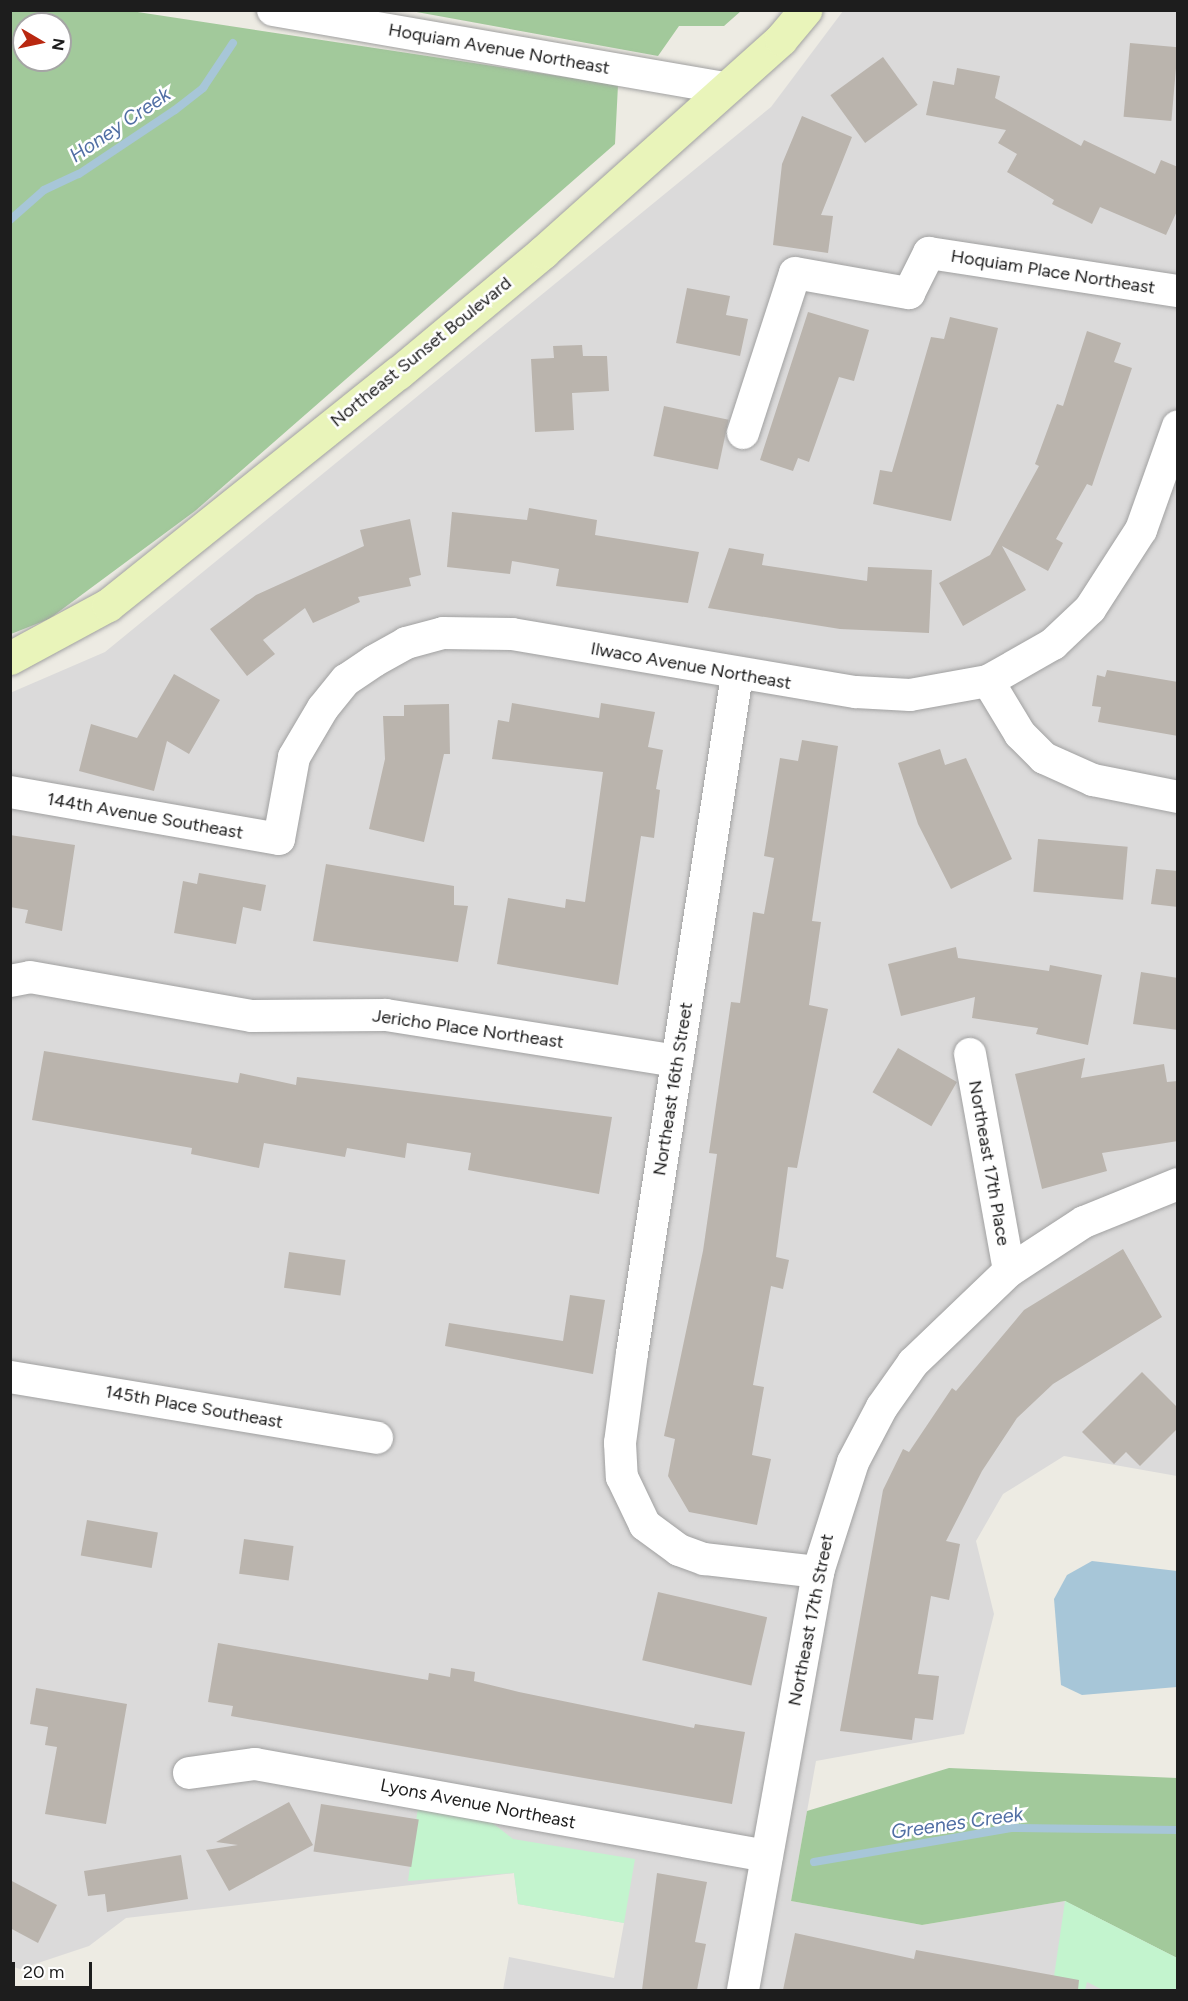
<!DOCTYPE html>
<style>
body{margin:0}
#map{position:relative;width:1188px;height:2001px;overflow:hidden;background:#edebe3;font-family:Figtree,sans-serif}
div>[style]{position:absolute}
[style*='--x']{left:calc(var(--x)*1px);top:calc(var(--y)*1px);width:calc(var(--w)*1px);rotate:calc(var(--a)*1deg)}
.residential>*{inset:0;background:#dbdada}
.forest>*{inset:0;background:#a2c99b}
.park>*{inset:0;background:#c3f4ce}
.water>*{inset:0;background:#a7c6d8}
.stream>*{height:8px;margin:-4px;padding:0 4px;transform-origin:4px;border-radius:4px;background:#a7c6d8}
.building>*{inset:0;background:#bab4ad;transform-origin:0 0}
.roads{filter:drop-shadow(0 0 2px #a1a1a1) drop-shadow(0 0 2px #a1a1a1)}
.street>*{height:32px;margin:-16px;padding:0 16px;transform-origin:16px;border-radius:16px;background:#fff}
.secondary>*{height:33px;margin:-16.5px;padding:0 16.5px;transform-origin:16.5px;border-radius:16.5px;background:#e9f4ba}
span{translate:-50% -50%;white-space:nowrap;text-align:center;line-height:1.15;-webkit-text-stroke:5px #fff;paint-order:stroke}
.street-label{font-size:18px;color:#1d1d1d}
.water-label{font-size:20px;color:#516fa4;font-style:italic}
.frame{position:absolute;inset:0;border:12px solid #1d1d1d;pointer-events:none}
.north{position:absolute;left:12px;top:12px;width:60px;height:60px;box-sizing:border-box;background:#fff;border:2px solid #a5a5a5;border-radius:50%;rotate:99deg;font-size:16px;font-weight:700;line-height:24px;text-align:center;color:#1d1d1d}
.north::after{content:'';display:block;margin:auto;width:21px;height:27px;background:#b92810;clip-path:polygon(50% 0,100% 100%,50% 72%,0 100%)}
.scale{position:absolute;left:12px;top:1962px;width:80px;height:27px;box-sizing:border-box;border:3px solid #1d1d1d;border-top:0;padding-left:8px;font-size:18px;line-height:21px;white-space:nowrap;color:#1d1d1d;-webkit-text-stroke:4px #fff;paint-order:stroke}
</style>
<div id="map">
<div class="residential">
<div style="clip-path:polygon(843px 11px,1177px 11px,1177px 1476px,1064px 1456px,1003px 1494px,976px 1541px,994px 1614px,964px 1734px,816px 1761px,791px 1901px,922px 1925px,1065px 1901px,1177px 1958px,1177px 1990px,503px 1990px,509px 1957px,614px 1978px,624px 1923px,518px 1904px,514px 1873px,126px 1918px,89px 1946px,20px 1969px,11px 1966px,10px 693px,105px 652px,771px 107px)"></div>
</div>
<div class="forest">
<div style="clip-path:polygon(evenodd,11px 11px,131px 11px,618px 85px,615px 144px,195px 511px,49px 619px,11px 634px,11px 11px,24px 24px,60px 24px,60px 60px,24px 60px,24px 24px)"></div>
<div style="clip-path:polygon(411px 11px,741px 11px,724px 26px,679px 26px,658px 56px)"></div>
<div style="clip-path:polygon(949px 1768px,1177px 1778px,1177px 1958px,1065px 1901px,922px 1925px,791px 1901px,807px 1811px)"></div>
</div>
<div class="park">
<div style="clip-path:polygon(418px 1807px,489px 1820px,513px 1839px,635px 1859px,624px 1923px,518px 1904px,514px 1873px,408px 1881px)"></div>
<div style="clip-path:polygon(1065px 1901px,1177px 1958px,1177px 1990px,1103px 1990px,1087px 1982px,1085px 1990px,1052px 1990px)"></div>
</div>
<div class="water">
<div style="clip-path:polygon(1092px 1561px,1177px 1571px,1177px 1687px,1082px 1695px,1061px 1685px,1054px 1599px,1067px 1575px)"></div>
</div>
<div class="stream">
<div style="--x:10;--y:220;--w:45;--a:-41.4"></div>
<div style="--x:44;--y:190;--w:38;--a:-25"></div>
<div style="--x:79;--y:174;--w:115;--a:-33.7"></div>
<div style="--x:175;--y:110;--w:36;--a:-38"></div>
<div style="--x:203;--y:88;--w:54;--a:-56.3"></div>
<div style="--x:814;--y:1862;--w:200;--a:-9.8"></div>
<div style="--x:1011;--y:1828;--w:167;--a:0.7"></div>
</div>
<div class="building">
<div style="left:1130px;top:43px;width:48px;height:74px;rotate:5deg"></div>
<div style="left:883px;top:57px;width:59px;height:65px;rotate:54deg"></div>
<div style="clip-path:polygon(957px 68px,1000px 76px,995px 98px,1081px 146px,1084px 140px,1155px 174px,1161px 160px,1178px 167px,1178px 209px,1166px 235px,1100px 207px,1092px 224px,1052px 204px,1054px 200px,1007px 172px,1017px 154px,998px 143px,1006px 130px,926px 115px,933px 81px,954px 85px)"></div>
<div style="clip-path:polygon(802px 116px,852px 137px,821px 215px,833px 216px,828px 253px,773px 245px,782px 164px)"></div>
<div style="clip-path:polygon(687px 288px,730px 296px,726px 315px,748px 319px,740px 356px,676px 343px)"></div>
<div style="clip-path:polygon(808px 312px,869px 330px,854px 381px,839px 377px,809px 462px,798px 458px,793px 471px,760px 460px)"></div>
<div style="clip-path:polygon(950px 317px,998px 328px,951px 521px,873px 504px,880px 470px,892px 472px,931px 337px,944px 339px)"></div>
<div style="clip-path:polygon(1087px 331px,1121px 343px,1114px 362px,1132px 368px,1092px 486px,1087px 484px,1056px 539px,1063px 543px,1048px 571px,1002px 546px,1026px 590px,963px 626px,939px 583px,990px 555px,1039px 466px,1035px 464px,1057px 404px,1063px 406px)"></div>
<div style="clip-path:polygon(582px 345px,583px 356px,607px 356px,609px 391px,572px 393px,574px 430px,535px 432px,531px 359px,554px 358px,553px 346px)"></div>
<div style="left:664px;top:406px;width:66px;height:51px;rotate:12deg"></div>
<div style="clip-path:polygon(529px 508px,597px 520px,595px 535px,699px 552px,688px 603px,556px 586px,559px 569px,512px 561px,510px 574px,447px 567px,452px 512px,527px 520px)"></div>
<div style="clip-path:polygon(410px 519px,421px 575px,409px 578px,411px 586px,358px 597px,360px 602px,313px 623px,305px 608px,263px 640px,275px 654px,247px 676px,210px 629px,256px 595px,364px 546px,360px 530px)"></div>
<div style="clip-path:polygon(729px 548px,764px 554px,762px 565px,867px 581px,868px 567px,932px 570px,929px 633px,840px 629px,708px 608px)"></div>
<div style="clip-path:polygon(1107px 670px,1178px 682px,1178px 736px,1098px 722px,1101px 707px,1092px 706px,1097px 675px,1105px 677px)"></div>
<div style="clip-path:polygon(174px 674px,220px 700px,189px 754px,167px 741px,154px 791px,79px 771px,91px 724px,137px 738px)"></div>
<div style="clip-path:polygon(512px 703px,599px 718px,601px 703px,655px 712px,648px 747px,663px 750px,656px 789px,660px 790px,654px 838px,641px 836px,618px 985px,497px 964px,508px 898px,565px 908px,566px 899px,585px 902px,603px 772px,492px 759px,498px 720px,509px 722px)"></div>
<div style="clip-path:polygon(449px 704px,450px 754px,444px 754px,424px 842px,369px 829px,385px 759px,383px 716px,404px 716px,404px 705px)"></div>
<div style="clip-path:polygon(802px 740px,838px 746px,812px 921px,821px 922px,809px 1005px,828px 1009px,797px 1168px,788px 1167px,776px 1257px,789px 1260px,783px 1289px,771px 1286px,753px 1385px,764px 1387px,752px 1455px,771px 1459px,757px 1525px,689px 1512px,668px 1476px,675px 1439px,664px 1436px,703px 1251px,717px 1154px,709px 1153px,731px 1002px,740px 1003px,753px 912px,764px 914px,774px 858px,764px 856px,780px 758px,798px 761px)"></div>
<div style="clip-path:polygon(940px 749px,945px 765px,966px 758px,1012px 859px,951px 889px,918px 824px,898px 763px)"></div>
<div style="clip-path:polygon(10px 835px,75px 845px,62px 931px,25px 923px,28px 910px,10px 907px)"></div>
<div style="left:1038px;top:839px;width:90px;height:53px;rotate:5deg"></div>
<div style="clip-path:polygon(326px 864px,454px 886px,454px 905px,468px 906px,458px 962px,313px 941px)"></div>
<div style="clip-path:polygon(1156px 869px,1178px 871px,1178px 907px,1151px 904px)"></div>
<div style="clip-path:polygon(199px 873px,266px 885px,261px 911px,243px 907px,236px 944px,174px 933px,183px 881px,197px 884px)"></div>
<div style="clip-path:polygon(956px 947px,958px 958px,1049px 971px,1050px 965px,1102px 975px,1088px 1045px,1036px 1034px,1038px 1028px,972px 1018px,975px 997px,901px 1016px,888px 964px)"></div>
<div style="clip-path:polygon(1141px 972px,1178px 978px,1178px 1030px,1133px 1024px)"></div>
<div style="left:898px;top:1048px;width:68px;height:51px;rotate:30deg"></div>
<div style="clip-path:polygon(44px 1051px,238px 1083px,240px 1073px,296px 1085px,297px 1077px,612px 1117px,599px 1194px,468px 1170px,471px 1153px,407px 1143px,405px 1158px,347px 1148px,345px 1157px,264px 1143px,259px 1168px,191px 1154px,192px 1148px,32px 1120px)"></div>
<div style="clip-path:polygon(1085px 1058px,1081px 1078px,1164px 1064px,1167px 1082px,1178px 1081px,1178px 1141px,1102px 1153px,1107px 1171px,1042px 1189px,1015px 1074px)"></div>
<div style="clip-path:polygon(1123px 1249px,1162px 1317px,1053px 1384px,1017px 1418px,982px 1471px,946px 1541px,960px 1544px,949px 1600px,931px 1596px,918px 1674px,939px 1676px,933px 1720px,915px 1718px,912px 1740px,840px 1731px,883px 1490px,903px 1449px,909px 1452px,952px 1388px,956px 1391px,1024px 1310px)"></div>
<div style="left:289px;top:1252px;width:57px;height:36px;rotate:8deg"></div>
<div style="clip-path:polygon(570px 1295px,605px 1300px,593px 1374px,445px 1346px,449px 1323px,563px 1341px)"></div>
<div style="clip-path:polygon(1142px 1372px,1178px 1408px,1178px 1428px,1140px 1466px,1126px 1452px,1114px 1464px,1082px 1432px)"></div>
<div style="left:87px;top:1520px;width:72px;height:36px;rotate:10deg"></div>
<div style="left:244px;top:1539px;width:50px;height:35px;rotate:8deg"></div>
<div style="left:658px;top:1592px;width:112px;height:70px;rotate:13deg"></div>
<div style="clip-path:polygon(218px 1643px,428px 1680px,429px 1673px,450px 1677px,451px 1668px,475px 1672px,474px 1681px,519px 1692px,694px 1728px,695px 1724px,745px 1732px,732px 1804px,231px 1716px,233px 1706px,208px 1702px)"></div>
<div style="clip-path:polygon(36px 1688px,127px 1704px,106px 1824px,45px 1814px,57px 1747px,45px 1745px,48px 1727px,30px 1724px)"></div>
<div style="clip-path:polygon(289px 1802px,313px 1845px,229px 1891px,206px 1850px,238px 1845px,216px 1842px)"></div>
<div style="left:321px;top:1804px;width:99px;height:48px;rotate:9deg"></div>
<div style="clip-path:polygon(181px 1855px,188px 1899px,107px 1912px,105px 1894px,88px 1896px,84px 1871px)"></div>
<div style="clip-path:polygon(657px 1873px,707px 1882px,695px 1942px,706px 1944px,697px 1990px,642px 1990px)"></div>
<div style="clip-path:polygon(10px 1880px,57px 1905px,38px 1943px,10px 1928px)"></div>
<div style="clip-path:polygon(795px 1933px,914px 1959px,916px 1950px,1079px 1980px,1078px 1990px,783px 1990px)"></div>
</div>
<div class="roads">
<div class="street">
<div style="--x:273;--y:10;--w:458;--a:9.8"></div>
<div style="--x:743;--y:433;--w:168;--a:-72"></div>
<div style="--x:795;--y:273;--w:116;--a:10"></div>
<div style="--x:909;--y:293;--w:45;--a:-63.4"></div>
<div style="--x:929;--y:253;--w:252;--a:8.7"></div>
<div style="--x:737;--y:675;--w:686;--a:98.8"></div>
<div style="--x:632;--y:1353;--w:91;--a:97.6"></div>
<div style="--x:620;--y:1443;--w:34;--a:87"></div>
<div style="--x:622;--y:1477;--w:53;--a:64.4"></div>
<div style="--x:645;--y:1525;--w:42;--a:36.3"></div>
<div style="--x:679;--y:1550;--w:27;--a:20"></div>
<div style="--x:704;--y:1559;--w:115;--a:6.5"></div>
<div style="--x:988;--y:681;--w:62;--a:58.9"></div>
<div style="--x:1020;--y:734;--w:34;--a:45"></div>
<div style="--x:1044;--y:758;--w:54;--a:24.2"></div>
<div style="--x:1093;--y:780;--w:87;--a:11.3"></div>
<div style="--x:10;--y:792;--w:273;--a:9.9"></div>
<div style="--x:279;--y:839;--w:83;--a:-79.6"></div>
<div style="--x:294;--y:757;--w:57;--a:-59.4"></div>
<div style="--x:323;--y:708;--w:36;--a:-51"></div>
<div style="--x:346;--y:680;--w:34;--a:-34"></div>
<div style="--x:374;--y:661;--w:37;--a:-29"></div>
<div style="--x:406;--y:643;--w:38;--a:-15"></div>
<div style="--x:443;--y:633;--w:69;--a:0.8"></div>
<div style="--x:512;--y:634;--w:349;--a:9.6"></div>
<div style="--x:856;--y:692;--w:54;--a:3.2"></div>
<div style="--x:910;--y:695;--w:79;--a:-10.2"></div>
<div style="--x:988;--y:681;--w:75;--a:-29.6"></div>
<div style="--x:1053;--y:644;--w:51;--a:-43.4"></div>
<div style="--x:1090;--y:609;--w:94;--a:-57.2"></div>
<div style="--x:1141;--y:530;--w:110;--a:-70.4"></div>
<div style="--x:10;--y:981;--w:20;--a:-11"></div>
<div style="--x:30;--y:977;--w:225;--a:10"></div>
<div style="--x:252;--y:1016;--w:134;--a:-0.4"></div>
<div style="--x:386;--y:1015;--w:295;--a:9"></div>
<div style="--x:970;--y:1054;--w:220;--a:79.8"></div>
<div style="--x:10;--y:1377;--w:372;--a:9.4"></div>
<div style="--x:189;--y:1773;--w:67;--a:-7.8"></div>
<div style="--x:255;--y:1764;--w:520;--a:10.19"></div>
<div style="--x:743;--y:1990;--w:425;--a:-79.8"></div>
<div style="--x:818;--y:1572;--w:115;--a:-72.3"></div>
<div style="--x:853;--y:1462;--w:62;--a:-62.2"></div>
<div style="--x:882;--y:1407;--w:54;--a:-54.8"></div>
<div style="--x:913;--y:1363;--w:133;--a:-43.8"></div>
<div style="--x:1009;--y:1271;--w:90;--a:-33.2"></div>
<div style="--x:1084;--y:1222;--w:101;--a:-22"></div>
</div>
<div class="secondary">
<div style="--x:10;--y:658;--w:111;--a:-28.4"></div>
<div style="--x:108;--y:605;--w:371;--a:-38.7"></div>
<div style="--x:398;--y:373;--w:189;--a:-39.8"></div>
<div style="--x:543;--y:252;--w:319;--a:-41.8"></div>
<div style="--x:781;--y:39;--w:38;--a:-50"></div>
</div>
</div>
<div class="street-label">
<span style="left:499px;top:49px;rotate:10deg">Hoquiam Avenue Northeast</span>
<span style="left:1053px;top:272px;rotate:9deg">Hoquiam Place Northeast</span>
<span style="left:421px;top:352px;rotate:-39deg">Northeast Sunset Boulevard</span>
<span style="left:691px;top:666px;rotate:10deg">Ilwaco Avenue Northeast</span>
<span style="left:145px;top:816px;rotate:10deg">144th Avenue Southeast</span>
<span style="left:468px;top:1029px;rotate:8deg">Jericho Place Northeast</span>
<span style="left:673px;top:1089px;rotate:-81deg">Northeast 16th Street</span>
<span style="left:989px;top:1163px;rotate:80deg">Northeast 17th Place</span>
<span style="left:194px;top:1407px;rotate:10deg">145th Place Southeast</span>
<span style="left:811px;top:1620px;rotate:-79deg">Northeast 17th Street</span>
<span style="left:478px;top:1804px;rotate:11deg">Lyons Avenue Northeast</span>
</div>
<div class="water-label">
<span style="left:120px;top:125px;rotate:-34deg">Honey Creek</span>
<span style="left:957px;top:1823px;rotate:-8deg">Greenes Creek</span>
</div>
<div class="frame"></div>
<div class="north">N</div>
<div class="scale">20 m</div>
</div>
